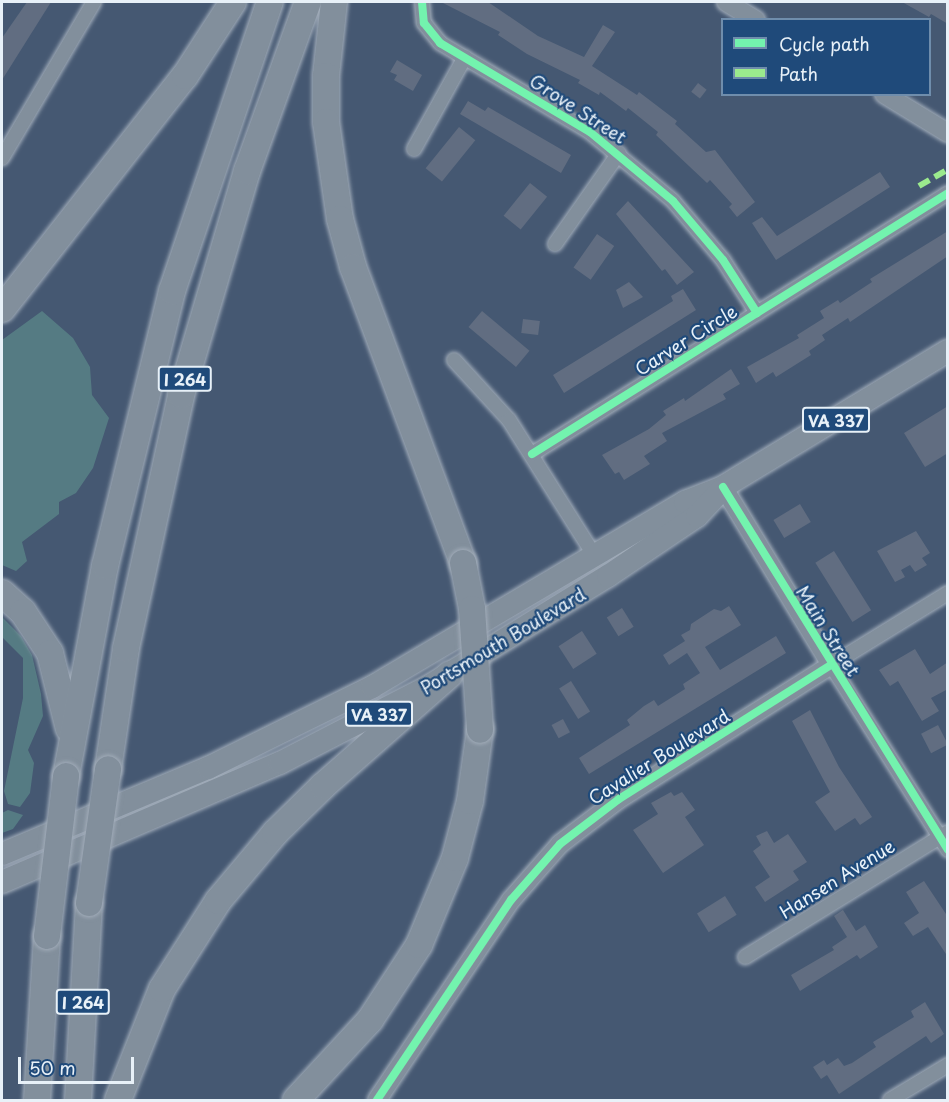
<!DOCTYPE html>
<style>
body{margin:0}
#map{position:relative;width:949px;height:1102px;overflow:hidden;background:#455872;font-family:"Playpen Sans",sans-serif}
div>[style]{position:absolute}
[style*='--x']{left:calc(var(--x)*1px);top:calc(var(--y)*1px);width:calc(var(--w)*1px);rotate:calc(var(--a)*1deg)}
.green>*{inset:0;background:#557b83}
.building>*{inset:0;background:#616d81;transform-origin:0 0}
.roads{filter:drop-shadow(0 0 2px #a1acb9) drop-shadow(0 0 2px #a1acb9)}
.minor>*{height:14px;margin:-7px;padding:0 7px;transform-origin:7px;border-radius:7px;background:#828f9c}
.tertiary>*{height:18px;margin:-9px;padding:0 9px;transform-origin:9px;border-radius:9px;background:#828f9c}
.primary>*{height:22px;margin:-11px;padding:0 11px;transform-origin:11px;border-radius:11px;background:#828f9c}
.motorway>*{height:26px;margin:-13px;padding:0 13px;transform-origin:13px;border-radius:13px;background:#828f9c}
.bridges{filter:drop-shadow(0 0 2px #a1acb9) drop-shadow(0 0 2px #a1acb9)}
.motorway-bridge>*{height:26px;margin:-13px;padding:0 13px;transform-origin:13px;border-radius:13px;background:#828f9c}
.quiet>*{height:6px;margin-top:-3px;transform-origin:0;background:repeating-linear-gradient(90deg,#9bea8d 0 12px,transparent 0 18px)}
.cycleway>*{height:8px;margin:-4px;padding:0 4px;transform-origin:4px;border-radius:4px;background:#73f3ae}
span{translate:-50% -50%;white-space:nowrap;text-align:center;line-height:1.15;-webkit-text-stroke:4.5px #1f4a7a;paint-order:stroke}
.shield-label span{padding:2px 4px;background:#1f4a7a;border:2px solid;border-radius:4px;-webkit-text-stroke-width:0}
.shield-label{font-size:16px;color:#e8f1f8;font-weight:700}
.street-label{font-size:18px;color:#e8f1f8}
.frame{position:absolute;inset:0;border:3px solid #e8f1f8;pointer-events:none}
.legend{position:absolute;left:721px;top:18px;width:210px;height:78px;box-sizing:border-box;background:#1f4a7a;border:2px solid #6f8dac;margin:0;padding:8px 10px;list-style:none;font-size:18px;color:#e8f1f8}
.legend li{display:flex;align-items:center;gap:12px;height:30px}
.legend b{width:30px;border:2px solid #6f8dac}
.scale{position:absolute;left:18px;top:1057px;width:116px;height:27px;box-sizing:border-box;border:3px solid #e8f1f8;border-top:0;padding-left:8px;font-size:18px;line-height:21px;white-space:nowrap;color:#e8f1f8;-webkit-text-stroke:4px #1f4a7a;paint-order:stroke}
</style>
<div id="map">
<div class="green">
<div style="clip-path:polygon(42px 311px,73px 338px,90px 367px,92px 395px,109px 418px,93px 468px,76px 493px,59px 502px,59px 514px,22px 542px,27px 561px,16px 571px,2px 565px,2px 340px)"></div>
<div style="clip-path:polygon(2px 617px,21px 636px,32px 655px,41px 694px,43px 716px,28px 750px,34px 763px,30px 793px,20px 807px,8px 804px,4px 791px,23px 698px,23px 658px,2px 637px)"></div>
<div style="clip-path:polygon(8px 810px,23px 815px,13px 829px,2px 833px,2px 813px)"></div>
</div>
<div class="building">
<div style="clip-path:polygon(27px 2px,51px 2px,2px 80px,2px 38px)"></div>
<div style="clip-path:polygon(441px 2px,488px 2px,538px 36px,584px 57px,603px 25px,615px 32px,592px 66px,637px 95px,639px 92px,677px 121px,675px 124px,706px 152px,715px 150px,755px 202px,737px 217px,729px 207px,732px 204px,710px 180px,707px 183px,656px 135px,658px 132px,628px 108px,626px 111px,600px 92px,599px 95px,578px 83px,580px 80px,527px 54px,498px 35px,500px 32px)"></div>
<div style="clip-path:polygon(902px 2px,948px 2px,948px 24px,931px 14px,929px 17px)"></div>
<div style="clip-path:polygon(397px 60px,422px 75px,413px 91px,394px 80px,397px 75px,390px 72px)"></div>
<div style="left:698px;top:83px;width:11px;height:11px;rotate:38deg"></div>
<div style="clip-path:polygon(468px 101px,485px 111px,488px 107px,571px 155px,561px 173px,460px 114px)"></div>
<div style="left:459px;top:127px;width:21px;height:53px;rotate:39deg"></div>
<div style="clip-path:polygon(880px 172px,890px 187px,776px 260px,752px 223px,762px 217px,777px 236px)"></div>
<div style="left:530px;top:183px;width:22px;height:42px;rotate:39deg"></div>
<div style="clip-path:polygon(628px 201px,694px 272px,677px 285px,665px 269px,662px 271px,616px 214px)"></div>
<div style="clip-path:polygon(948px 231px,948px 256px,850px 322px,848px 318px,822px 335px,825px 340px,809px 351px,811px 355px,776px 377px,773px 372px,756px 383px,747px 367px,799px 338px,797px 335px,824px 318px,820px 311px,838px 300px,840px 303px,872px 282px,870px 279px)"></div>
<div style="left:597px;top:234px;width:21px;height:41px;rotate:35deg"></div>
<div style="clip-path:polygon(629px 282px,643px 297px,623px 308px,616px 290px)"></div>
<div style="clip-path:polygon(683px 289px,696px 310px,564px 393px,553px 375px,673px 301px,671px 296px)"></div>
<div style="left:482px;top:311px;width:62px;height:21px;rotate:40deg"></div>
<div style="left:523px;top:319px;width:17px;height:14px;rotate:7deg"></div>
<div style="clip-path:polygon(731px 369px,740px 384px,723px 394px,726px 399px,662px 433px,667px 441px,644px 456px,650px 464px,624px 480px,619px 472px,615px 474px,602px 455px,649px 429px,666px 415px,663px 411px,684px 398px,685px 401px)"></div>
<div style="clip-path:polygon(948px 406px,948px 453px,925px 467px,904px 433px)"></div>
<div style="left:800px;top:504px;width:21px;height:31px;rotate:59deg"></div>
<div style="clip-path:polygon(916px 531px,930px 553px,922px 558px,927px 565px,915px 572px,910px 565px,901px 570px,905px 577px,895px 582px,877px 551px)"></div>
<div style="left:834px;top:551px;width:70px;height:22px;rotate:58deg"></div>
<div style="clip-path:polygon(729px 606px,741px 625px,705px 647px,720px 670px,776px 636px,786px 653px,589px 774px,579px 758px,630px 725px,627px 720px,644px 706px,654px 700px,658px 706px,685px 689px,683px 684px,700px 673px,687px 653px,669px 665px,663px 655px,685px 641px,681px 635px,690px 630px,691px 624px,714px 609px,721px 611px)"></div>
<div style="left:622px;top:608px;width:22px;height:18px;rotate:58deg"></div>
<div style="left:582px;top:631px;width:27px;height:28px;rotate:57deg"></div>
<div style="clip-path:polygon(915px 649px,930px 674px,948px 662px,948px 689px,931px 698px,939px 711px,922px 721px,898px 681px,890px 686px,879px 670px)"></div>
<div style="left:571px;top:681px;width:36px;height:14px;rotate:58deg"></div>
<div style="clip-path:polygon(810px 710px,839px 767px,872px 817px,860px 825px,855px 818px,835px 831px,815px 802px,830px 792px,792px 721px)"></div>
<div style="left:563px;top:719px;width:15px;height:13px;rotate:62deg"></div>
<div style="left:938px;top:725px;width:22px;height:19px;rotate:63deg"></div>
<div style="clip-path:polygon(671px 792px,674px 796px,682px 792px,695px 810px,685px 817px,704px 845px,663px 873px,633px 830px,658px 814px,651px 803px)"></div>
<div style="clip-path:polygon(767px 831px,774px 843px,788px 834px,807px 862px,793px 871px,799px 880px,765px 902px,755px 887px,770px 877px,753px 851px,761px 845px,756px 836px)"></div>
<div style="clip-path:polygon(924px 881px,948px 917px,948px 957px,928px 927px,913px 936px,904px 923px,919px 913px,906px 892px)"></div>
<div style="left:725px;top:896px;width:22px;height:33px;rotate:58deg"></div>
<div style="clip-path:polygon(843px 910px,856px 931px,865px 925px,878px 947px,860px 959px,857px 955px,800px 991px,791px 975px,834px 950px,832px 947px,847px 937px,834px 916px)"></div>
<div style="clip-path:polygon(925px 1002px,944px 1034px,931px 1043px,926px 1036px,839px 1094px,827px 1075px,821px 1079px,813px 1067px,824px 1060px,827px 1065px,838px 1058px,844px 1066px,852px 1063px,876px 1047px,873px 1042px,914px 1017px,911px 1011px)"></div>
</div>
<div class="roads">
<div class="minor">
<div style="--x:422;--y:2;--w:21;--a:85"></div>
<div style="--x:424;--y:23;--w:26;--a:51"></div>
<div style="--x:440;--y:43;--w:174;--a:30.7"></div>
<div style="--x:590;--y:132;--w:108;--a:39.7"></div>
<div style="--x:673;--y:201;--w:77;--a:49.7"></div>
<div style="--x:723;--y:260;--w:63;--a:57.3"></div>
<div style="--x:414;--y:149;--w:105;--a:-61"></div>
<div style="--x:2;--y:158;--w:181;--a:-59.5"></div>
<div style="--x:555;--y:244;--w:111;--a:-54.9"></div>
<div style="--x:454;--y:360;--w:81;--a:47.5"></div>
<div style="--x:509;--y:420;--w:163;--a:57.8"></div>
<div style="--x:532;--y:454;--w:491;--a:-32.1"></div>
<div style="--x:948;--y:593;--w:137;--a:148.4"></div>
<div style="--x:831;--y:665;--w:219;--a:57.7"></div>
<div style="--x:745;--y:957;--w:238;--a:-31.6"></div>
<div style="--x:890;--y:1100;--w:68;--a:-31.1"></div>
</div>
<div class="tertiary">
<div style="--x:726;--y:2;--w:35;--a:31"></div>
<div style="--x:884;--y:94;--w:75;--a:31.4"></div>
<div style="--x:377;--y:1100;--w:241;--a:-56.2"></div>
<div style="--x:511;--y:900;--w:74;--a:-48.8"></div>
<div style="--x:560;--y:844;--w:74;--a:-37.3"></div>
<div style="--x:619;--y:799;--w:251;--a:-32.3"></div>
<div style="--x:831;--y:665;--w:208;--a:-121.2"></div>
</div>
<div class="primary">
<div style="--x:2;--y:854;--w:223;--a:-22.7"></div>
<div style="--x:208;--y:768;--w:183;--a:-26.3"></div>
<div style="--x:372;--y:687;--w:364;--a:-30.6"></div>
<div style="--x:685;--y:502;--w:41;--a:-21.5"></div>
<div style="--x:723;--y:487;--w:263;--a:-31.2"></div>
<div style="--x:2;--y:882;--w:302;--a:-23.2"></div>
<div style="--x:280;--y:763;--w:168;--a:-27.3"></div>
<div style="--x:429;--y:686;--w:210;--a:-31.6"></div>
<div style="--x:608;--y:576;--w:107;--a:-34"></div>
<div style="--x:697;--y:516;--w:34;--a:-47"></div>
</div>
<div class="motorway">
<div style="--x:334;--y:2;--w:74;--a:96.2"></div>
<div style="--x:326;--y:76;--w:46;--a:90"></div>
<div style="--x:326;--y:122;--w:98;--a:81.8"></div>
<div style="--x:340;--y:219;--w:50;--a:74.8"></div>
<div style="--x:353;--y:267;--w:316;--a:69.6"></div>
<div style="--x:2;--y:309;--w:296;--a:-51.9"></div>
<div style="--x:185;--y:76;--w:88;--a:-57"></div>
<div style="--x:2;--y:593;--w:28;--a:42"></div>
<div style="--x:23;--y:612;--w:49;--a:56.6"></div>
<div style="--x:50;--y:653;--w:78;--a:76"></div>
<div style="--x:108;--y:769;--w:122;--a:-81.5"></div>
<div style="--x:126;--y:648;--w:259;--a:-77.7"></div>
<div style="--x:181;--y:395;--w:234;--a:-73.6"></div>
<div style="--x:247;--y:171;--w:180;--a:-70.2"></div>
<div style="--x:66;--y:776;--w:214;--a:-79.5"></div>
<div style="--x:105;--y:566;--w:283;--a:-76.3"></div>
<div style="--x:172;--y:291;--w:305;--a:-71.3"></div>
<div style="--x:37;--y:1100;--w:164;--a:-86.5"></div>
<div style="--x:78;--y:1100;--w:197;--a:-86.8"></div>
<div style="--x:118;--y:1100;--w:119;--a:-68.4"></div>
<div style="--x:162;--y:989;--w:104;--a:-57.5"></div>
<div style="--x:218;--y:901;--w:89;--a:-50"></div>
<div style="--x:275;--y:833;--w:67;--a:-44.4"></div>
<div style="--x:323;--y:786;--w:169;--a:-41.4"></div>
<div style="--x:296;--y:1100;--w:109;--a:-47.2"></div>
<div style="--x:370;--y:1020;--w:90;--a:-56.8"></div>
<div style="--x:419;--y:945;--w:94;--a:-67.5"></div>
<div style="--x:455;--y:858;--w:59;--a:-75.3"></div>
<div style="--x:470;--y:801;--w:72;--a:-82"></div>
</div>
</div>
<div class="bridges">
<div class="motorway-bridge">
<div style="--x:463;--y:563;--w:47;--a:78.9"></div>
<div style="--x:472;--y:609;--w:121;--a:86.2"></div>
<div style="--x:89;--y:903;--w:135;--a:-81.9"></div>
<div style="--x:47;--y:936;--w:161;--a:-83.2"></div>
</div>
</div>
<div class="quiet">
<div style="--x:919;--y:186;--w:34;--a:-30"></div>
</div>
<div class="cycleway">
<div style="--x:422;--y:2;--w:21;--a:85"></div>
<div style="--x:424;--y:23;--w:26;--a:51"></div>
<div style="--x:440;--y:43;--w:174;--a:30.7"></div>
<div style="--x:590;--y:132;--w:108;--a:39.7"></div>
<div style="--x:673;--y:201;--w:77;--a:49.7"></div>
<div style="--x:723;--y:260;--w:63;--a:57.3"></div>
<div style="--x:532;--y:454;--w:491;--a:-32.1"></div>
<div style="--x:723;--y:487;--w:427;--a:58.2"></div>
<div style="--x:377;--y:1100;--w:241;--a:-56.2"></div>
<div style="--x:511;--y:900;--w:74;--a:-48.8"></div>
<div style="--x:560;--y:844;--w:74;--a:-37.3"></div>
<div style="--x:619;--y:799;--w:251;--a:-32.3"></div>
</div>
<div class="shield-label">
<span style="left:185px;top:379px">I 264</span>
<span style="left:836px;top:420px">VA 337</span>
<span style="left:379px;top:714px">VA 337</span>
<span style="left:83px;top:1002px">I 264</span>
</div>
<div class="street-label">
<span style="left:578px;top:109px;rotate:33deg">Grove Street</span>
<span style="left:686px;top:340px;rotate:-32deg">Carver Circle</span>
<span style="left:828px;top:631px;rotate:58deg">Main Street</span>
<span style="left:503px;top:641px;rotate:-31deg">Portsmouth Boulevard</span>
<span style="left:659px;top:757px;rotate:-32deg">Cavalier Boulevard</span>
<span style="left:837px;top:879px;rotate:-32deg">Hansen Avenue</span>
</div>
<div class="frame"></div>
<ul class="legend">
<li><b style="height:8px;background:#73f3ae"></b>Cycle path</li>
<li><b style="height:8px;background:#9bea8d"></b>Path</li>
</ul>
<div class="scale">50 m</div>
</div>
